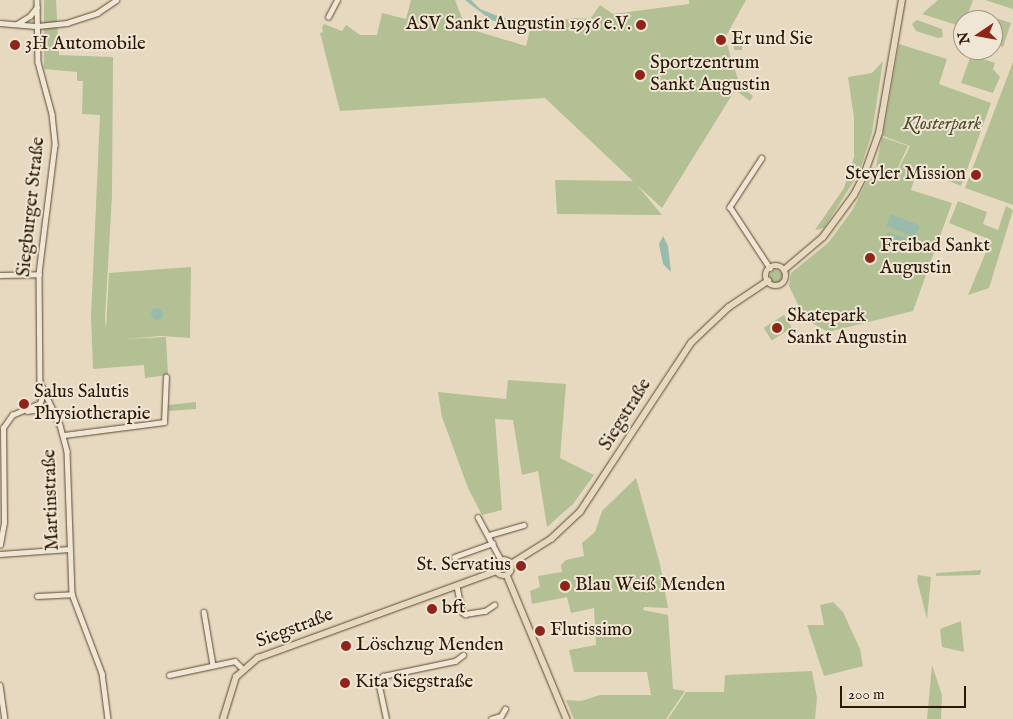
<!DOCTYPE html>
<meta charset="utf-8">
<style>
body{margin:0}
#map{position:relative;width:1013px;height:719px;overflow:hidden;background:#e7d9bf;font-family:"IM FELL English",serif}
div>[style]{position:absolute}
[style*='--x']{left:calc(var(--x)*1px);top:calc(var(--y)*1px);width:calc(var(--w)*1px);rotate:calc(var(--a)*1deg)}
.green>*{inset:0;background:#b3c094;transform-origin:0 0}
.round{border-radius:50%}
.water>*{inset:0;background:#98bbab;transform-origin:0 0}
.roads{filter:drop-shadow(0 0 1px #5a4830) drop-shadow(0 0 1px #5a4830)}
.minor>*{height:4.5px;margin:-2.25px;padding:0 2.25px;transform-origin:2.25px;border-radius:2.25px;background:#efe6d5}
.major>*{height:5.5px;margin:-2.75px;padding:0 2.75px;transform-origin:2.75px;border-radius:2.75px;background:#e7d9bf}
.major>.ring{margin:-2.75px;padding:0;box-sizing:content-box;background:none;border:5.5px solid #e7d9bf;border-radius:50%}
.dots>*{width:14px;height:14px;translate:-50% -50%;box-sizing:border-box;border:2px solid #efe6d5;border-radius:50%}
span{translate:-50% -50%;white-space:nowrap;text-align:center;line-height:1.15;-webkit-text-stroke:4px #efe6d5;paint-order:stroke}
.poi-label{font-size:19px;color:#2b1800}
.right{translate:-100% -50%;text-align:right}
.left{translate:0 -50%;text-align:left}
.park-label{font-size:19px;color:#544a2c;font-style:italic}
.street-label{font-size:19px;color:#2b1800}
.north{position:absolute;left:953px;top:10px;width:50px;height:50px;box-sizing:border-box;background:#efe6d5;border:1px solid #a19480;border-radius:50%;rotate:258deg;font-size:14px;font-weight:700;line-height:20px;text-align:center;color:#2b1800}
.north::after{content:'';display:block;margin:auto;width:18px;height:22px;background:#8f2418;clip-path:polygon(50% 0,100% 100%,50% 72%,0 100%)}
.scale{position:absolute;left:840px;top:686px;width:126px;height:22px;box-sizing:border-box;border:2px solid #2b1800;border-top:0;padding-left:6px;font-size:15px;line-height:18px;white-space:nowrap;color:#2b1800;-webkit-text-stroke:4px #efe6d5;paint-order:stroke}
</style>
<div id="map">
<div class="green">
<div style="clip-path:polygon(44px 0,56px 0,59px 55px,113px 57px,112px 196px,105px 318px,106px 329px,109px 273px,191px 267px,190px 338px,161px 336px,124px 339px,166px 337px,168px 375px,145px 378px,144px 365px,93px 369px,91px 317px,100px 115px,82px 114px,83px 81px,77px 81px,77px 72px,44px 69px)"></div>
<div style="clip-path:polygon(411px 0,455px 0,466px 28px,526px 46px,531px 26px,575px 18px,590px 19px,600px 5px,613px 14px,689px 4px,689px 0,746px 0,725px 38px,740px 86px,753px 96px,750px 101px,735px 90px,662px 208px,637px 185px,662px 215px,557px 214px,555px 180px,633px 181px,545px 98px,340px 111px,320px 33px,323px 32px,322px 27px,324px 24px,342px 31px,346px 25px,360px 35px,377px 35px,382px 13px,406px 19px)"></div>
<div style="clip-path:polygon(938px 0,973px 0,963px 27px,922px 14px)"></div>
<div style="clip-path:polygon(985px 0,1013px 0,1013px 9px)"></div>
<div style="clip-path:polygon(984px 14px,1011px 23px,1003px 47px,993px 44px,993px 20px,982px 20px)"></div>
<div style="clip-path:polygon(917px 20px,942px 29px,943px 37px,938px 38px,916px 31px,912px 24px)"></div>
<div style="left:734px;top:31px;width:8px;height:19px"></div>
<div style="clip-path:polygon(899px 44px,947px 59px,939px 84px,991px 103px,961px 186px,918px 168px,911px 190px,952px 203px,913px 311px,828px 332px,805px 319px,789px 286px,791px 273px,829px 242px,853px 209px,874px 167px,895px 176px,910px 146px,883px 136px)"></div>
<div style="clip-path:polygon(971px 55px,995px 63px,993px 69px,1000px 77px,993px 93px,961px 83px)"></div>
<div style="clip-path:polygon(883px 61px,872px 133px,859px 173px,824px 228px,815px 230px,844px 188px,854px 157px,854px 118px,848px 77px,872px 73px)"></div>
<div style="clip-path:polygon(1013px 62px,1013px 205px,965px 188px)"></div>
<div style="clip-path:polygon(882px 137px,908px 146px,895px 174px,876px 166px)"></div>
<div style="clip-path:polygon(958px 201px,987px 212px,983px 224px,998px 230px,1006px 206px,1013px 210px,989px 288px,968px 295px,991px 240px,949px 223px)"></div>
<div class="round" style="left:770px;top:270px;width:12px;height:12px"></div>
<div style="left:784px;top:315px;width:15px;height:24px;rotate:58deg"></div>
<div style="clip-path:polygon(508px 380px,566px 384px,560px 458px,594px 475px,573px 504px,547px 527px,538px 471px,522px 475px,513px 420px,495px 419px,502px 510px,482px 515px,468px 488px,442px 417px,438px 392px,506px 399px)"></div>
<div style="clip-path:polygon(196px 402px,196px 409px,169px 411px,168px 405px)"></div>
<div style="clip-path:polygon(636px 478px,660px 564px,668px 608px,644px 607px,643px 610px,668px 615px,673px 689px,685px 691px,666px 719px,574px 719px,566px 700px,581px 701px,600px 695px,651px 695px,647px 672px,574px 672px,569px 650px,596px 645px,594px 608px,571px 613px,567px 597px,532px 604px,530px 591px,540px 587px,538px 576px,562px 572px,561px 565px,566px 560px,584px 556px,582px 543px,595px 532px,602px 511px)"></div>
<div style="clip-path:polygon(981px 570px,980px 575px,936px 576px,936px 573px)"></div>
<div style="clip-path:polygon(918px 575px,931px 577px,927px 619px,917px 580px)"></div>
<div style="clip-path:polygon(833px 602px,843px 612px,860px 649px,863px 666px,824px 676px,807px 625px,824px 625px,820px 605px)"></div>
<div style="clip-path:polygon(961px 621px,964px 652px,942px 647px,940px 629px)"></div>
<div style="clip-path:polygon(932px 665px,942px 695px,941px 719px,927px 719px)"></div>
<div style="clip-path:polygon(812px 671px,817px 698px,815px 719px,668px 719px,686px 692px,724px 692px,725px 675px)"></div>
</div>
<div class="water">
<div style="clip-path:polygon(465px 0,471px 0,480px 9px,503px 18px,527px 20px,528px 25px,504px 24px,491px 20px)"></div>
<div style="left:891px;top:214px;width:31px;height:13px;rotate:22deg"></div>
<div style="clip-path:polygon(888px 232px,906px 238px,901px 253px,892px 250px,886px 237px)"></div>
<div style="clip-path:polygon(663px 236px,668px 246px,671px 272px,663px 264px,659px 244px)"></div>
<div class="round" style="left:151px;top:308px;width:12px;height:12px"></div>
</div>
<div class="roads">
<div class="minor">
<div style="--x:37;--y:0;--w:62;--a:89.1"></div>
<div style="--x:38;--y:62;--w:54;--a:74.9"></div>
<div style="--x:52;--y:114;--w:31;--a:84"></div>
<div style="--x:55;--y:145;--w:130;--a:97.1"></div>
<div style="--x:39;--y:274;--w:108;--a:89.5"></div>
<div style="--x:40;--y:382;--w:47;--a:65.1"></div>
<div style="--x:60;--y:425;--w:27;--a:75"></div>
<div style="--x:67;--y:451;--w:143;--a:88"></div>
<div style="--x:72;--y:594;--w:85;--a:69.2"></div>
<div style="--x:102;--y:673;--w:46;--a:82.6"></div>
<div style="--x:328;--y:17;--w:19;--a:-62"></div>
<div style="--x:0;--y:23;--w:38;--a:5"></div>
<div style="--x:38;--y:26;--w:29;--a:-6"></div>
<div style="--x:67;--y:23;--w:32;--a:-18"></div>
<div style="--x:97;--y:13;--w:23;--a:-34"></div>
<div style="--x:17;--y:24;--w:15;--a:-32"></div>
<div style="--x:30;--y:16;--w:11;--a:-52"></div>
<div style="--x:762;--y:158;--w:59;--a:123.1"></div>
<div style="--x:730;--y:207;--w:73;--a:56.7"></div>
<div style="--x:0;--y:275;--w:39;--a:-1"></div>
<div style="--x:27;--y:411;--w:24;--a:-9"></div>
<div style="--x:64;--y:435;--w:101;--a:-7.4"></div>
<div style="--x:164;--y:422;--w:45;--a:-87.5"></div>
<div style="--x:478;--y:517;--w:49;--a:61.9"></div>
<div style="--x:489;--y:535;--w:36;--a:-16"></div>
<div style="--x:0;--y:545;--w:22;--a:-80"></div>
<div style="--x:4;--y:523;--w:95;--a:-90.6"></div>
<div style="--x:3;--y:428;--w:16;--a:-55"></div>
<div style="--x:12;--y:415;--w:30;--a:-23"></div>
<div style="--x:40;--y:403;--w:9;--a:-72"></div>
<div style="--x:0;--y:554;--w:69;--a:-4.1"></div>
<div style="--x:454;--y:557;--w:41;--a:-19.7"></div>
<div style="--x:457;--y:586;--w:26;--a:79"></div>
<div style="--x:462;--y:612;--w:4;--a:34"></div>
<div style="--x:465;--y:614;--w:20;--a:-9"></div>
<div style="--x:485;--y:611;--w:11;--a:-34"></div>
<div style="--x:37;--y:596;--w:35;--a:-3"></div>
<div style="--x:204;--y:612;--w:54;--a:80.4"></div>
<div style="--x:169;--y:675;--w:67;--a:-12"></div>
<div style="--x:235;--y:661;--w:11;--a:45"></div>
<div style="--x:0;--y:685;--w:34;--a:82"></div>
<div style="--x:386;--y:719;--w:39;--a:-102"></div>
<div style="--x:378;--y:681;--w:7;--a:-45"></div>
<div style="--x:383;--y:676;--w:74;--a:-11.8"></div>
<div style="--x:455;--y:661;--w:10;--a:-37"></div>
<div style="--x:491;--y:719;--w:10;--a:-17"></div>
<div style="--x:501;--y:716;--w:8;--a:-60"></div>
</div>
<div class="major">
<div class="ring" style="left:766px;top:266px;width:14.5px;height:14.5px"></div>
<div style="--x:784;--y:270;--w:51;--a:-40.2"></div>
<div style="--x:823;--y:237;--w:52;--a:-53.6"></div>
<div style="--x:854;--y:195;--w:22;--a:-63"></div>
<div style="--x:864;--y:175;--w:45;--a:-70.3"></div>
<div style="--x:879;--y:133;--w:135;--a:-80.2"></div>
<div class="ring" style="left:496px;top:560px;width:10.5px;height:10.5px"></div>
<div style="--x:511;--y:564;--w:47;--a:-32"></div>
<div style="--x:551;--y:539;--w:40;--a:-43"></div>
<div style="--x:580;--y:512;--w:202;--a:-56.7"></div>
<div style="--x:691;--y:343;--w:52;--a:-43.5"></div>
<div style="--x:729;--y:307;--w:47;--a:-33.7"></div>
<div style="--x:507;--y:575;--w:156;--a:67.4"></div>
<div style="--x:223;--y:719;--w:44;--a:-72.8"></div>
<div style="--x:236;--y:677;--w:29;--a:-41"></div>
<div style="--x:258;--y:658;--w:254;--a:-20"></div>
</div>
</div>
<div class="dots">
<div style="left:641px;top:25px;background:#8f2418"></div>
<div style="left:721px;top:40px;background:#8f2418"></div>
<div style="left:15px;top:45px;background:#8f2418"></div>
<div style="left:640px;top:75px;background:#8f2418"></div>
<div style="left:976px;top:175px;background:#8f2418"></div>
<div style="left:870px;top:258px;background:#8f2418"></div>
<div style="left:777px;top:328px;background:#8f2418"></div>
<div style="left:24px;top:404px;background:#8f2418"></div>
<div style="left:521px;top:566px;background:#8f2418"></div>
<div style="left:565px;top:586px;background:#8f2418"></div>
<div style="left:432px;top:609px;background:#8f2418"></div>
<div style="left:540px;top:631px;background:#8f2418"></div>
<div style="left:346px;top:646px;background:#8f2418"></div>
<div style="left:345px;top:683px;background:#8f2418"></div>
</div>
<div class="poi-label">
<span class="right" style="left:631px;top:25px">ASV Sankt Augustin 1956 e.V.</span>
<span class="left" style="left:731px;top:40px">Er und Sie</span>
<span class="left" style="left:25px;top:45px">3H Automobile</span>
<span class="left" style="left:650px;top:75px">Sportzentrum<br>Sankt Augustin</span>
<span class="right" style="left:966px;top:175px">Steyler Mission</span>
<span class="left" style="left:880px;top:258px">Freibad Sankt<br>Augustin</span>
<span class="left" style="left:787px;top:328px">Skatepark<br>Sankt Augustin</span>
<span class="left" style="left:34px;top:404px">Salus Salutis<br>Physiotherapie</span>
<span class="right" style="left:511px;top:566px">St. Servatius</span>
<span class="left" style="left:575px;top:586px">Blau Weiß Menden</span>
<span class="left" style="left:442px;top:609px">bft</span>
<span class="left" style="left:550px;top:631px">Flutissimo</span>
<span class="left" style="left:356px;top:646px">Löschzug Menden</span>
<span class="left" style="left:355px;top:683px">Kita Siegstraße</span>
</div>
<div class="park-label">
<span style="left:942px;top:125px">Klosterpark</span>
</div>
<div class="street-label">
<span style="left:32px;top:207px;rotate:-84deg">Siegburger Straße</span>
<span style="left:626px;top:415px;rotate:-58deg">Siegstraße</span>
<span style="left:52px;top:500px;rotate:-92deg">Martinstraße</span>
<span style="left:295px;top:629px;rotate:-21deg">Siegstraße</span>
</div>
<div class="north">N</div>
<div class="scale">200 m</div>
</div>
